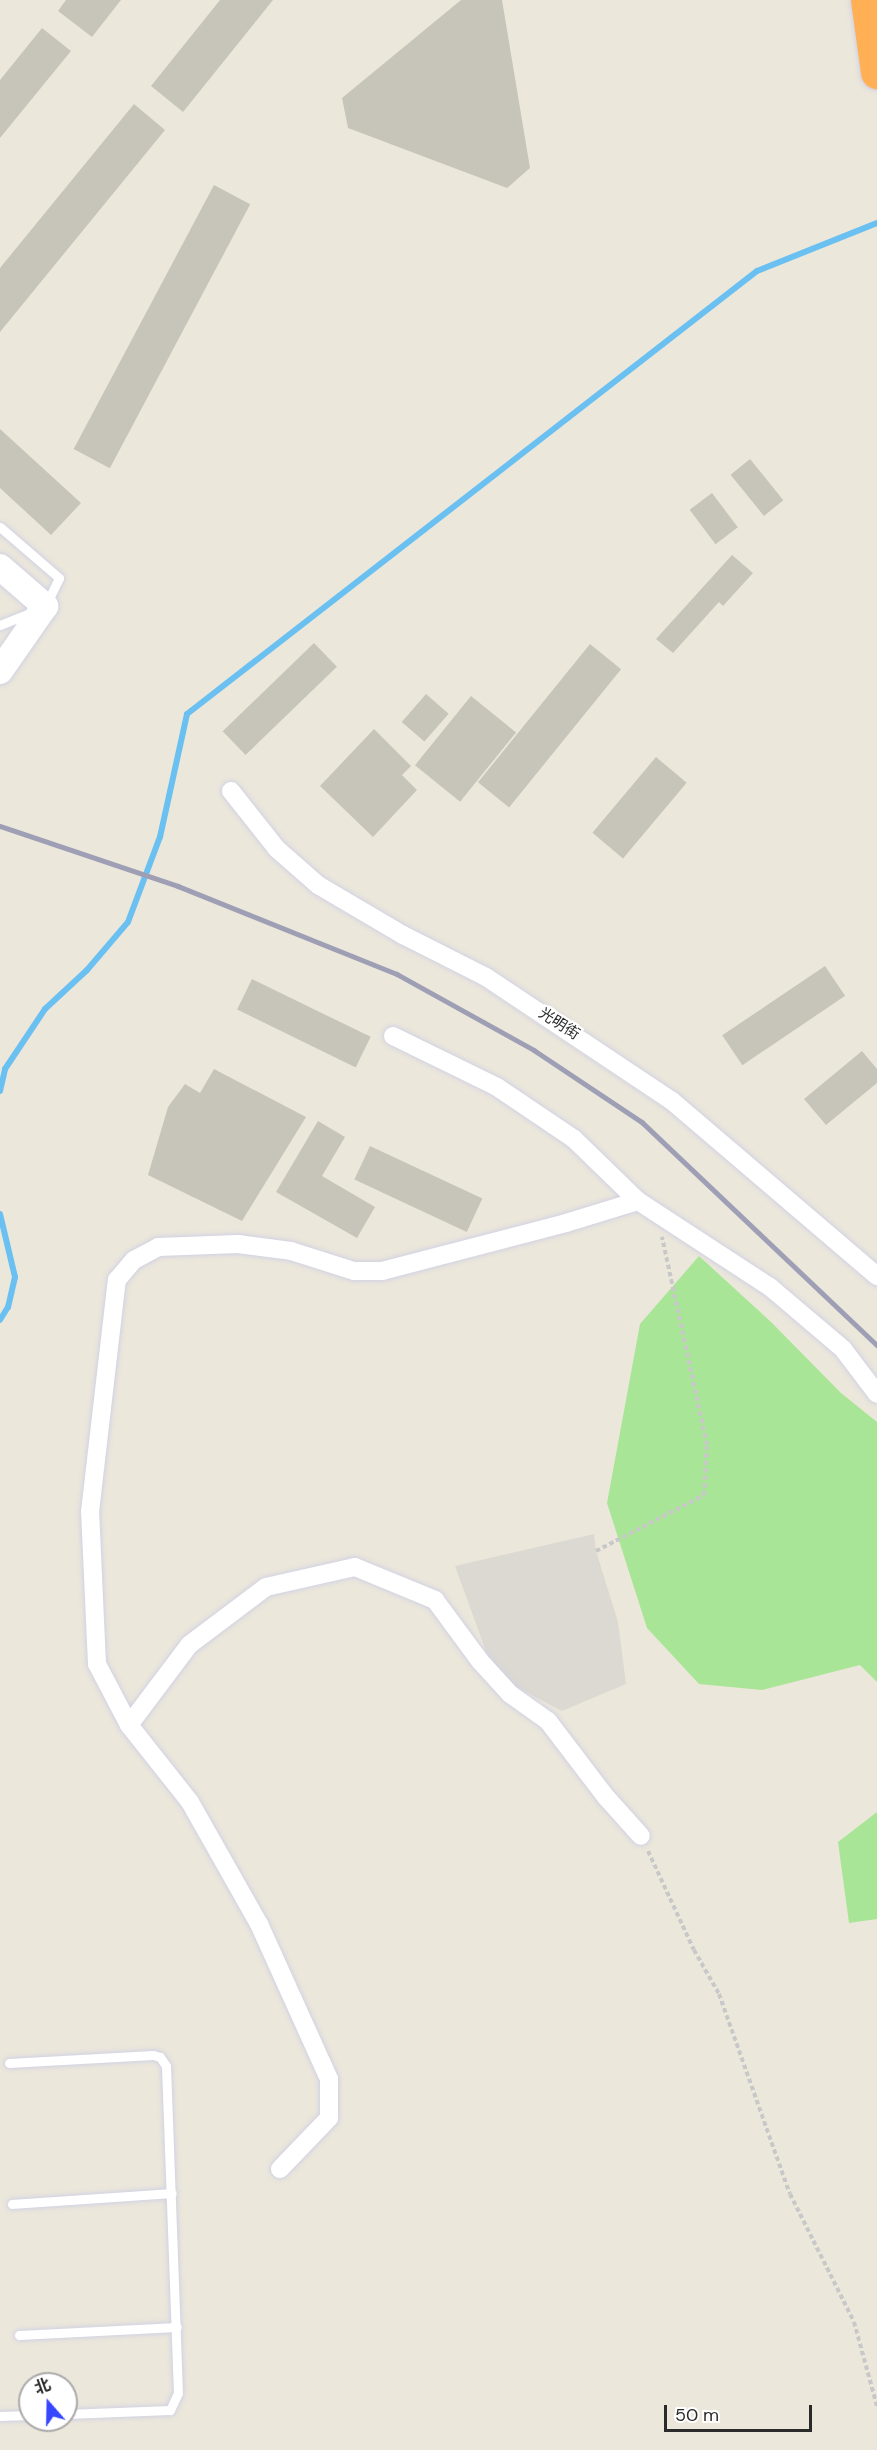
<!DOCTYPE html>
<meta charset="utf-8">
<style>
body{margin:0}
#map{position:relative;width:877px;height:2450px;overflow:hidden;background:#ece7db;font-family:"DM Sans","Noto Sans SC",sans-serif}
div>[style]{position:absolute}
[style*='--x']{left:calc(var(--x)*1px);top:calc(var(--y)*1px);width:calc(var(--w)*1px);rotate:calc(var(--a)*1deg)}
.green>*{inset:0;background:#a9e596}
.plaza>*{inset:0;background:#dcd9d2}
.stream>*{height:6px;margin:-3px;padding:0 3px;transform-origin:3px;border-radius:3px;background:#6bc0f2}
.building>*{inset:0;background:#c7c5ba;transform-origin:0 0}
.path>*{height:4px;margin-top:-2px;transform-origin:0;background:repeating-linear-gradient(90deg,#c8c8c8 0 4.5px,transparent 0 7.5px)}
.roads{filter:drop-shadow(0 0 2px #d1d2e3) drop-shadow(0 0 2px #d1d2e3)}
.lane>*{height:9px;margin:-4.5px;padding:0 4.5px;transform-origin:4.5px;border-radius:4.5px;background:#fff}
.street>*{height:18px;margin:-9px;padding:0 9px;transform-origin:9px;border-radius:9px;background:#fff}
.secondary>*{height:26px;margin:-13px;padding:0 13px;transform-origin:13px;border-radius:13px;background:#fff}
.highway>*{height:33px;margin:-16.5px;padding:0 16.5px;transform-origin:16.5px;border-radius:16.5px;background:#ffb054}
.rail>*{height:4.5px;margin:-2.25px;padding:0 2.25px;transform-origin:2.25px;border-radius:2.25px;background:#9e9fb5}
span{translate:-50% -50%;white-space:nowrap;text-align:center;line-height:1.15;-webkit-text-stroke:4.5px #fff;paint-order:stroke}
.street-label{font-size:15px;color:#2a2a2a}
.north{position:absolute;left:18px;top:2372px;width:60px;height:60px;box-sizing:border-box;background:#fff;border:2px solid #aaa;border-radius:50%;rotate:340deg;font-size:16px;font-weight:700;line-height:24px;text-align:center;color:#2a2a2a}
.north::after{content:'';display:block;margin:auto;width:21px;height:27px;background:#3647ff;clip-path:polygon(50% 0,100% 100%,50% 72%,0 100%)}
.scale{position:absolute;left:664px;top:2405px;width:148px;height:27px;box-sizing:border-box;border:3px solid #2a2a2a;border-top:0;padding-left:8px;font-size:18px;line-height:21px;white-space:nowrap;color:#2a2a2a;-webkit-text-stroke:4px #fff;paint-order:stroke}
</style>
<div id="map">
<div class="green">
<div style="clip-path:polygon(699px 1256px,771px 1322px,841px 1393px,877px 1422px,877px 1682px,860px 1665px,762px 1690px,699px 1684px,647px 1628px,607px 1503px,640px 1324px)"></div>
<div style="clip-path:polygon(877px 1812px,877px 1919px,849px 1923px,838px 1842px)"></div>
</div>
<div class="plaza">
<div style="clip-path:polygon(594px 1534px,596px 1551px,618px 1622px,626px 1684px,562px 1711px,495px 1676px,455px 1566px)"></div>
</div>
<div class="stream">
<div style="--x:0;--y:1091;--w:23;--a:-77"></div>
<div style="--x:5;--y:1069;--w:72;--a:-56.3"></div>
<div style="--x:45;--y:1009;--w:57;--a:-42.9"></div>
<div style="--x:87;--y:970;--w:63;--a:-49.5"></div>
<div style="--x:128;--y:922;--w:91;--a:-69.4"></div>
<div style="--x:160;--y:837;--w:126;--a:-77.6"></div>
<div style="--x:187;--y:714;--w:722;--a:-37.85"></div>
<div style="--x:757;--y:271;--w:129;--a:-21.8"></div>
<div style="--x:0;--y:1214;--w:65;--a:76.6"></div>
<div style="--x:15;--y:1277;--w:31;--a:103"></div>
<div style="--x:8;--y:1307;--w:15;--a:122"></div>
</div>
<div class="building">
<div style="clip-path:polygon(66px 0,121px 0,92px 37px,58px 11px)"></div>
<div style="clip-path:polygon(220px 0,273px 0,183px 112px,151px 86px)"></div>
<div style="clip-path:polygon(461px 0,502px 0,530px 168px,507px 188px,348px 128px,342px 98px)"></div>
<div style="clip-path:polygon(42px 28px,71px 51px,0 138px,0 80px)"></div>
<div style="clip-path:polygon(134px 104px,165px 130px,0 332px,0 268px)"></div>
<div style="left:214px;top:185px;width:41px;height:299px;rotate:28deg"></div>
<div style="clip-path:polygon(0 429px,81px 503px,51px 535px,0 488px)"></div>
<div style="left:750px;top:459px;width:53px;height:25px;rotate:51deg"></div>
<div style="left:712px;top:493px;width:43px;height:28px;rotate:53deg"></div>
<div style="clip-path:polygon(732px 555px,753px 573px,723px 606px,719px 602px,673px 653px,656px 639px)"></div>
<div style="left:314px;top:643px;width:33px;height:127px;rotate:46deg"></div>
<div style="left:590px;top:644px;width:40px;height:178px;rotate:39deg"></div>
<div style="left:426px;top:694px;width:30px;height:37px;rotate:41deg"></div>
<div style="left:471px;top:696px;width:58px;height:89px;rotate:39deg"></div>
<div style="clip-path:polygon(374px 729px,411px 766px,402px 775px,417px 790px,373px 837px,320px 786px)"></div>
<div style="left:656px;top:757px;width:40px;height:99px;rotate:40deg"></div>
<div style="left:825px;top:966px;width:36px;height:124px;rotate:56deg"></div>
<div style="left:252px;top:979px;width:132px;height:34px;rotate:26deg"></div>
<div style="clip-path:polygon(862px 1051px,877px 1069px,877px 1083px,826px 1125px,804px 1099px)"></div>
<div style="clip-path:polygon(214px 1069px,306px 1117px,242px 1221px,148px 1175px,168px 1107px,185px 1084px,200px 1093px)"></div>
<div style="clip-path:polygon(318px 1121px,345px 1137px,322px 1176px,375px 1207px,357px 1238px,276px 1192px)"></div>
<div style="left:370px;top:1146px;width:124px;height:37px;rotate:25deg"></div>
</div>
<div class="path">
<div style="--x:596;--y:1551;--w:122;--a:-27.4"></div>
<div style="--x:704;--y:1495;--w:50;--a:-86.6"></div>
<div style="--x:707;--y:1445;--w:213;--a:-102.2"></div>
<div style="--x:648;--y:1851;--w:109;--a:65.1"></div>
<div style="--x:694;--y:1950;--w:51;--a:60.4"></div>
<div style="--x:719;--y:1994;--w:212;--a:70.5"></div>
<div style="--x:790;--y:2194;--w:143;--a:63.4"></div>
<div style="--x:854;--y:2322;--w:87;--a:74.7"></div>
</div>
<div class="roads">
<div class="lane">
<div style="--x:0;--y:527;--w:78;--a:40.8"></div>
<div style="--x:59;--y:578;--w:30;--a:116"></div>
<div style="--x:0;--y:625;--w:37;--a:-22"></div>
<div style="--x:9;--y:2063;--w:144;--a:-3.2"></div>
<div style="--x:153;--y:2055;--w:7;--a:16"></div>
<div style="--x:160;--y:2057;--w:11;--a:56"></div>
<div style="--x:166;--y:2066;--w:327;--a:87.9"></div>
<div style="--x:178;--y:2393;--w:19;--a:115"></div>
<div style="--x:170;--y:2410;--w:104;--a:177.8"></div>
<div style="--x:12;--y:2204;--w:160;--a:-3.9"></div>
<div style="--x:19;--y:2335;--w:158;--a:-2.9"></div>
<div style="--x:0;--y:2416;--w:30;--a:-2"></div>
</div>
<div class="street">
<div style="--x:231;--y:791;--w:74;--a:51.6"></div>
<div style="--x:277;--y:849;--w:55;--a:41.3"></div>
<div style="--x:318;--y:885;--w:99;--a:30.5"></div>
<div style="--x:403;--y:935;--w:93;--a:26.8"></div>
<div style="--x:486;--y:977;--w:224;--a:33.7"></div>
<div style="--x:672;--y:1101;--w:270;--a:40.5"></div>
<div style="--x:393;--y:1036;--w:116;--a:26.1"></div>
<div style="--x:497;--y:1087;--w:93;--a:34"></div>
<div style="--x:574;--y:1139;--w:89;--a:44.1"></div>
<div style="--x:638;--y:1201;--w:158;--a:33.1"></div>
<div style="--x:770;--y:1287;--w:96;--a:40.3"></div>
<div style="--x:843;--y:1349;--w:56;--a:52.9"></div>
<div style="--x:129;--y:1725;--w:100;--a:-53.1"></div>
<div style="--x:189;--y:1645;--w:96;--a:-37"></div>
<div style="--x:266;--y:1587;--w:91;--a:-12.7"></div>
<div style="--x:355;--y:1567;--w:87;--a:22.4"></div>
<div style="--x:435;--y:1600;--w:76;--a:53.6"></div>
<div style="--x:480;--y:1661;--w:45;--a:47.7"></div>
<div style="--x:510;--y:1694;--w:47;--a:35.4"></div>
<div style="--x:548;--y:1721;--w:96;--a:52.7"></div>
<div style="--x:606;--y:1797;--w:52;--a:48.1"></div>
<div style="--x:280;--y:2169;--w:71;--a:-46.1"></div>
<div style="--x:329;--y:2118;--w:39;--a:-90"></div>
<div style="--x:329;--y:2079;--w:170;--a:-114.3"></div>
<div style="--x:259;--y:1924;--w:140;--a:-119.5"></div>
<div style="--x:190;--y:1802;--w:98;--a:-128.4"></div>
<div style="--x:129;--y:1725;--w:69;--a:-117.7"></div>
<div style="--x:97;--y:1664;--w:152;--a:-92.6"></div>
<div style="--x:90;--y:1512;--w:234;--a:-83.4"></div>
<div style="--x:117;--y:1280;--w:26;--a:-50"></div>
<div style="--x:134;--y:1260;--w:27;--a:-28"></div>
<div style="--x:158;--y:1247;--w:80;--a:-2.1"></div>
<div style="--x:238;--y:1244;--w:53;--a:7.5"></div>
<div style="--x:291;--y:1251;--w:66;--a:17.6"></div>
<div style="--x:354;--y:1271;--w:28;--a:0"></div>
<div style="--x:382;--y:1271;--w:190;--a:-14.6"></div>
<div style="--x:566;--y:1223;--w:75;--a:-17"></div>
</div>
<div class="secondary">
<div style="--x:0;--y:567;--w:60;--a:40.9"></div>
<div style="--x:45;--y:606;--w:79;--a:124.7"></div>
</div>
<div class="highway">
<div style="--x:867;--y:0;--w:73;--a:82.1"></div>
</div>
</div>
<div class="rail">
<div style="--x:0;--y:826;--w:188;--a:18.6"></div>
<div style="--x:178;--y:886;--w:236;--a:21.9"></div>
<div style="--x:397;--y:974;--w:157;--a:29"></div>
<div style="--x:534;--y:1050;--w:130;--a:33.7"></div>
<div style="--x:642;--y:1122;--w:324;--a:43.5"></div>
</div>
<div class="street-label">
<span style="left:559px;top:1024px;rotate:33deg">光明街</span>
</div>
<div class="north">北</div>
<div class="scale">50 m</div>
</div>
